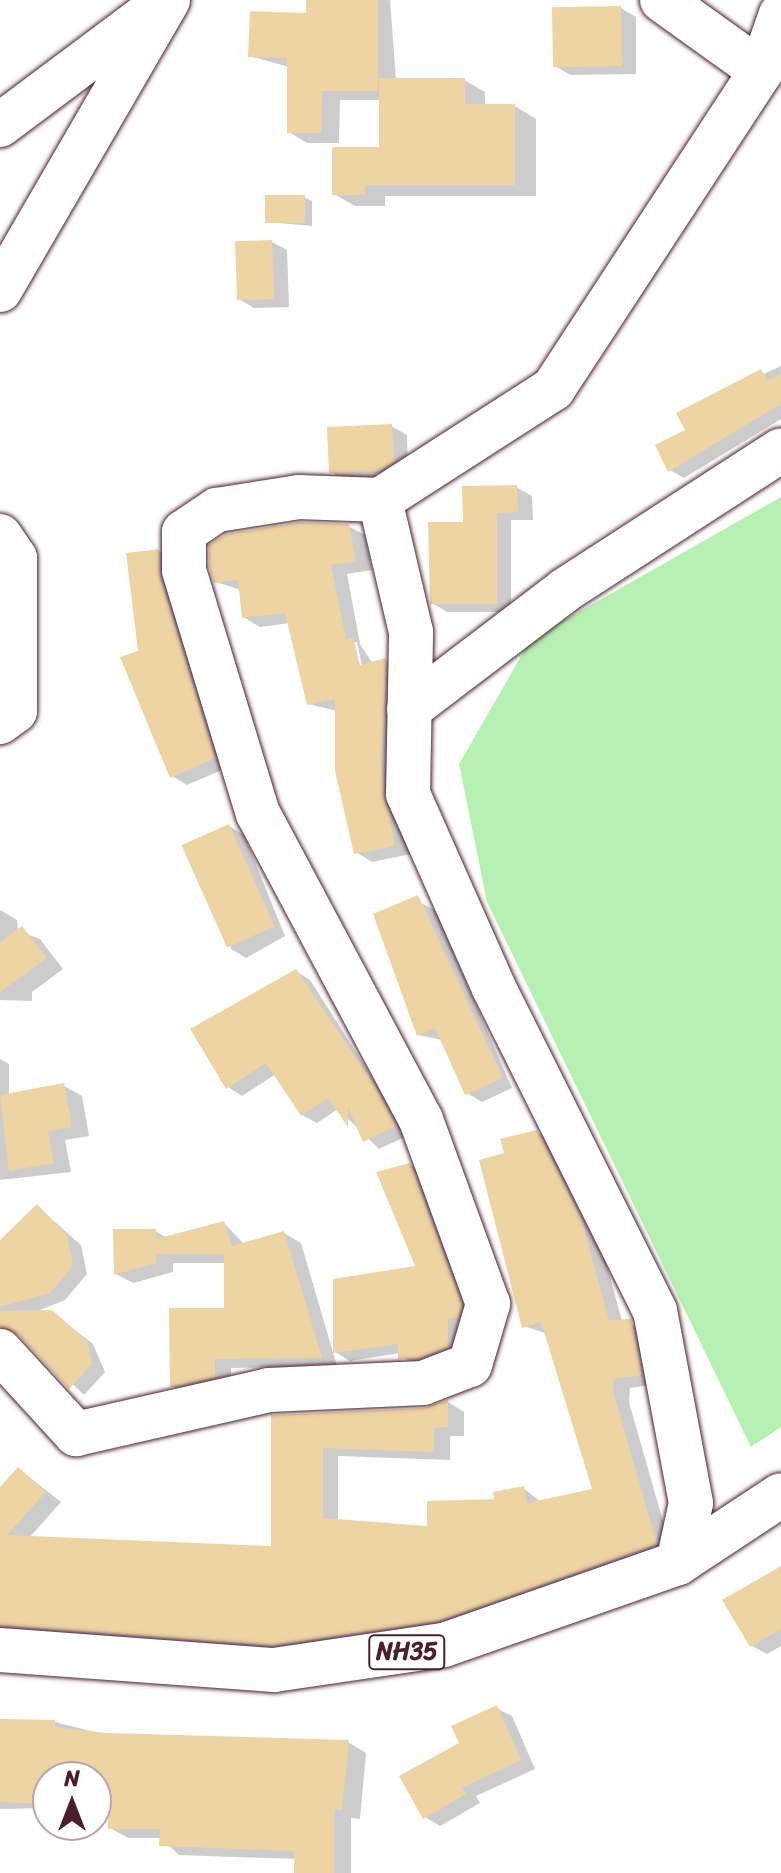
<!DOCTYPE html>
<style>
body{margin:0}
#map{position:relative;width:781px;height:1873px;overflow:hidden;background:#fff;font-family:Sriracha,sans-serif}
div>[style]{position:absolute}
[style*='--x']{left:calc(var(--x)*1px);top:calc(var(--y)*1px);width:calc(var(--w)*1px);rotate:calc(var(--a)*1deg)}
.green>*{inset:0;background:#b7f0b3}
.shadow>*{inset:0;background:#0003}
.building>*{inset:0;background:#eed3a3;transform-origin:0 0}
.roads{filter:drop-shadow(0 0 2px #4a1f2b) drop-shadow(0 0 2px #4a1f2b)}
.minor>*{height:44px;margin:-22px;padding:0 22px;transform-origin:22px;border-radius:22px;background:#fff}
.highway>*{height:44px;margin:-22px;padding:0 22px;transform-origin:22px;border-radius:22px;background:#fff}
span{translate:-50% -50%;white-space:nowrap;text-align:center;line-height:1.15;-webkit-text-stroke:8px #fff;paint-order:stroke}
.shield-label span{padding:2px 6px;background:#fff;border:2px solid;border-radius:6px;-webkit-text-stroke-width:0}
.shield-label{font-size:24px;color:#4a1f2b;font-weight:700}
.north{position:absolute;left:32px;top:1761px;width:80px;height:80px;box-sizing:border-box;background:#fff;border:2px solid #b7a5aa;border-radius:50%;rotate:0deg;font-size:22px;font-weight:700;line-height:32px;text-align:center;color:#4a1f2b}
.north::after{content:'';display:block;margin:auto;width:28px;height:36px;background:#4a1f2b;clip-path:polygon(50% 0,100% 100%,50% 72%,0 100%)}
</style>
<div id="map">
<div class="green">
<div style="clip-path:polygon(781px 497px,781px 1427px,751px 1447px,487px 902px,459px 764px,531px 639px)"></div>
</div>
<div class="shadow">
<div style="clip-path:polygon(308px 0,390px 0,396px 80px,464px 80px,485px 92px,485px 106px,515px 106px,536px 119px,536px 196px,385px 196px,385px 206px,355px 206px,334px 194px,381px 149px,381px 100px,340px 100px,339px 143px,307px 143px,289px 132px,289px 67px,250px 56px,308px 15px)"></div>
<div style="clip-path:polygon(621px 8px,636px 17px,636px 74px,570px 75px,555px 66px)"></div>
<div style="clip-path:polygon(304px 197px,312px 201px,312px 226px,267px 222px)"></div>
<div style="clip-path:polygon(272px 242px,287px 250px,289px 307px,254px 308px,239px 299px)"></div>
<div style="clip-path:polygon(781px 366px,781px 419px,684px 478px,670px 470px,688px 430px,678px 414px)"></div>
<div style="clip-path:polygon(391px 426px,407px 435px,408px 470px,394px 479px,346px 481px,331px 472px)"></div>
<div style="clip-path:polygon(516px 487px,532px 496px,533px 520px,511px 520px,511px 612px,447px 612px,432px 603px,465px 524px)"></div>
<div style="clip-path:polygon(evenodd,348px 526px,365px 535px,372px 570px,347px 574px,360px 644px,373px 664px,385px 660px,401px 669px,411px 854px,372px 862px,356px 852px,337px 711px,308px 704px,290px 623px,260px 627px,243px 617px,241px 590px,216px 582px,348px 526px,353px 642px,357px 642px,364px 675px,360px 676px,353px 642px)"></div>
<div style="clip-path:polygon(159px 551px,174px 560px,229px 767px,187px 785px,172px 776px,140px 652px)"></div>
<div style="clip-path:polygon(229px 826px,244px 835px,285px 936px,246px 958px,231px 949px)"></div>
<div style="clip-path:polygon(419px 902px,435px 910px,512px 1088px,482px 1102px,467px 1093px,442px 1040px,418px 1035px)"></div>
<div style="clip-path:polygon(0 910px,17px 920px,18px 931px,40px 939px,63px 969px,32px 992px,32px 1001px,0 1000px)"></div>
<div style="clip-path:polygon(296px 971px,310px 980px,409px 1135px,379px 1149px,338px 1109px,317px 1123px,302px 1115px,276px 1074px,242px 1096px,228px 1087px)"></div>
<div style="clip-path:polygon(0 1059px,9px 1064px,9px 1095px,64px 1086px,82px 1096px,89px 1136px,65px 1140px,71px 1172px,0 1180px)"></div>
<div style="clip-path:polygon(536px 1132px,553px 1141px,597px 1230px,622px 1321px,647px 1331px,657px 1384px,630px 1388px,629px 1402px,672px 1553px,455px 1629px,291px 1653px,0 1635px,0 1490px,19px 1469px,61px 1502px,29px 1538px,273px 1548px,273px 1417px,424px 1410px,448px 1402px,464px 1412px,464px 1436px,450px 1436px,450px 1460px,338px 1456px,338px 1521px,429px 1528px,523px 1488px,541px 1502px,594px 1490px,547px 1334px,524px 1326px,507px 1155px)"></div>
<div style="clip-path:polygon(410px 1165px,425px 1174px,476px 1314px,463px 1355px,416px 1367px,400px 1353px,350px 1361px,335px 1352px,418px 1267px)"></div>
<div style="clip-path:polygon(38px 1207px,81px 1245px,87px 1274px,65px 1300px,35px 1312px,52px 1312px,93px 1344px,105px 1372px,84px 1395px,24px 1337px,0 1326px,0 1249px)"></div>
<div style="clip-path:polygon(224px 1223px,245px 1245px,284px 1233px,301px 1243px,337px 1366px,231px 1368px,231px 1386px,189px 1395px,172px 1386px,226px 1310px,226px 1263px,173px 1263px,173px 1272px,133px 1283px,116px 1274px,155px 1231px,167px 1238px)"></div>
<div style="clip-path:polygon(781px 1568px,781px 1646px,767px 1654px,752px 1646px)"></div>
<div style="clip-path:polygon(496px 1708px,512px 1716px,535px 1769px,476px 1796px,480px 1803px,440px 1826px,425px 1817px,461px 1744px)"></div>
<div style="clip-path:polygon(0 1721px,55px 1722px,106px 1735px,348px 1742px,366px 1753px,360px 1819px,351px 1818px,351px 1873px,296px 1873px,296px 1859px,179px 1855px,161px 1838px,128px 1838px,110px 1828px,110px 1807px,96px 1807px,96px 1777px,48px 1777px,48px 1808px,0 1809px)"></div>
</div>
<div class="building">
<div style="clip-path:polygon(306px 0,378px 0,378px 91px,322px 91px,321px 133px,287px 133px,287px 58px,248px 57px,250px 11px,306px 13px)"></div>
<div style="left:621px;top:6px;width:60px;height:69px;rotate:89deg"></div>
<div style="clip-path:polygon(379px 78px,465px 78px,465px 104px,515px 104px,515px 185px,365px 185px,365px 195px,332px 195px,332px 147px,379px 147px)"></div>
<div style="left:265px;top:195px;width:40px;height:28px"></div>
<div style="left:272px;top:240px;width:59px;height:37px;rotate:88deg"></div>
<div style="clip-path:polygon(761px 369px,767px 380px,781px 374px,781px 404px,668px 472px,655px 445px,685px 430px,676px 413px)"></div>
<div style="clip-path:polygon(392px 424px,394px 462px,378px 471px,329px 473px,327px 427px)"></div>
<div style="clip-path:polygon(517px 485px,518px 512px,497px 513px,497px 604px,430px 604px,428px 522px,463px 522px,462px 486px)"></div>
<div style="clip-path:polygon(300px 522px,349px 524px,356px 561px,331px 565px,346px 639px,353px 637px,360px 665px,386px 658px,381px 771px,395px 846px,354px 854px,335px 771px,335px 699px,307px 705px,285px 613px,242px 618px,238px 580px,214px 583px,209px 566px,209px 545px,226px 534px)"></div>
<div style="clip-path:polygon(159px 549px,160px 577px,215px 758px,170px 778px,120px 657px,138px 651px,126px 553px)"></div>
<div style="left:229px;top:824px;width:112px;height:52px;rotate:66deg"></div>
<div style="clip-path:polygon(418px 895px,503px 1078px,465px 1095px,435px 1028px,417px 1036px,373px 914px)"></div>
<div style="clip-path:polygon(22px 926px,47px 958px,0 992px,0 942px)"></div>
<div style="clip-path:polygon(296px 969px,375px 1086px,396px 1126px,363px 1142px,348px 1107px,348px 1127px,328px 1098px,301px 1116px,266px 1063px,226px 1089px,190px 1029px)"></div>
<div style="clip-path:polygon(64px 1083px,72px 1127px,48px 1131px,54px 1163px,9px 1171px,0 1095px)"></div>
<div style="clip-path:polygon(537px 1130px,581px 1219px,609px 1320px,631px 1319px,642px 1375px,614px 1379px,613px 1391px,657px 1544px,438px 1621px,273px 1645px,0 1625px,0 1487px,18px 1467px,46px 1492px,7px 1535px,271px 1546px,271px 1415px,424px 1408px,448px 1400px,448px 1427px,434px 1428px,434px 1452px,323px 1448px,323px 1518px,427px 1526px,427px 1501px,494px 1499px,493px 1492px,524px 1486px,527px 1503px,592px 1489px,541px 1322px,522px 1328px,479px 1160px,504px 1153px,500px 1139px)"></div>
<div style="clip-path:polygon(410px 1163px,462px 1305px,458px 1318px,448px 1318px,448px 1347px,418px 1358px,398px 1359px,398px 1344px,333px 1353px,333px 1279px,415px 1266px,376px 1172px)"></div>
<div style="clip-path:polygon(37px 1204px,67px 1235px,73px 1266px,50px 1293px,0 1307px,0 1240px)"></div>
<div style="clip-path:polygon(224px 1221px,232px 1246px,284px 1231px,322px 1358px,215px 1359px,215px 1377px,170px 1387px,169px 1308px,224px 1308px,224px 1254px,156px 1254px,156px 1263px,114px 1275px,113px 1229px,156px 1229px,156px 1239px)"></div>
<div style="clip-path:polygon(52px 1310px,87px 1341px,92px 1364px,69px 1389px,18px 1334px,0 1327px,0 1311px)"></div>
<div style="clip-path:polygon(781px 1566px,781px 1629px,750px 1647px,722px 1600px)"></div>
<div style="clip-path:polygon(497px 1705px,521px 1760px,462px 1788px,466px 1794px,423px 1819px,399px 1776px,459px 1743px,451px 1726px)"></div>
<div style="clip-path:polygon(0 1719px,55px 1720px,55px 1727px,106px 1733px,349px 1740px,342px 1810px,334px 1809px,334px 1873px,294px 1873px,294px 1851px,159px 1846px,160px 1829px,108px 1829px,108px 1798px,96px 1797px,96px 1777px,48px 1777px,48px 1804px,0 1802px)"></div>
</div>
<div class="roads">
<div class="minor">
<div style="--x:662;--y:0;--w:122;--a:35.6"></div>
<div style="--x:0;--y:125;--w:197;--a:-36.8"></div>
<div style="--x:0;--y:290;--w:335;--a:-59.9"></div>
<div style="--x:0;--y:536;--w:27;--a:56"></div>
<div style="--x:15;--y:558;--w:153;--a:90"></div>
<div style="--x:15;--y:711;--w:19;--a:144"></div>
<div style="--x:409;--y:709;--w:196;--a:-37.3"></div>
<div style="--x:565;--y:590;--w:257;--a:-32.9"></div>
<div style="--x:0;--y:1351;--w:113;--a:47.5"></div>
<div style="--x:76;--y:1434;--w:198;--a:-12.8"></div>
<div style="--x:269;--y:1390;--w:154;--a:-2.6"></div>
<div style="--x:423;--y:1383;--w:50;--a:-21"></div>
<div style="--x:470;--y:1365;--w:64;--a:-73.6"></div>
<div style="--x:488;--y:1304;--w:196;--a:-110"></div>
<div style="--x:421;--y:1120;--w:347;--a:-118"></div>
<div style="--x:258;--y:814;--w:255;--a:-106.9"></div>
<div style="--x:184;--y:570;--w:38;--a:-90"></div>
<div style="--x:184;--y:532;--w:40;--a:-34"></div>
<div style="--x:217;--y:510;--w:83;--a:-9"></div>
<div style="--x:299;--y:497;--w:81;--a:2.1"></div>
<div style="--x:678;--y:1563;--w:61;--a:-77.8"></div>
<div style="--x:691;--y:1503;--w:195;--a:-100.6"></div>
<div style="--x:655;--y:1311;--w:361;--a:-116.5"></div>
<div style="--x:494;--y:988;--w:212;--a:-113.9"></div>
<div style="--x:408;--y:794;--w:162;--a:-88.9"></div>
<div style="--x:411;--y:632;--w:136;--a:-103.2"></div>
<div style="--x:380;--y:500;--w:206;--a:-32.7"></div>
<div style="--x:553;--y:389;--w:380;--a:-56.8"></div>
<div style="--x:761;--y:71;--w:60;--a:-70.7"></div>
</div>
<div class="highway">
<div style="--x:0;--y:1650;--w:275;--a:4.2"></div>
<div style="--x:274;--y:1670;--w:172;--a:-8.4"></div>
<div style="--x:444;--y:1645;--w:248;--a:-19.3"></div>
<div style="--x:678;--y:1563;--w:123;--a:-33.4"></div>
</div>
</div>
<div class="shield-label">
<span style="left:407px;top:1652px">NH35</span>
</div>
<div class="north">N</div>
</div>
